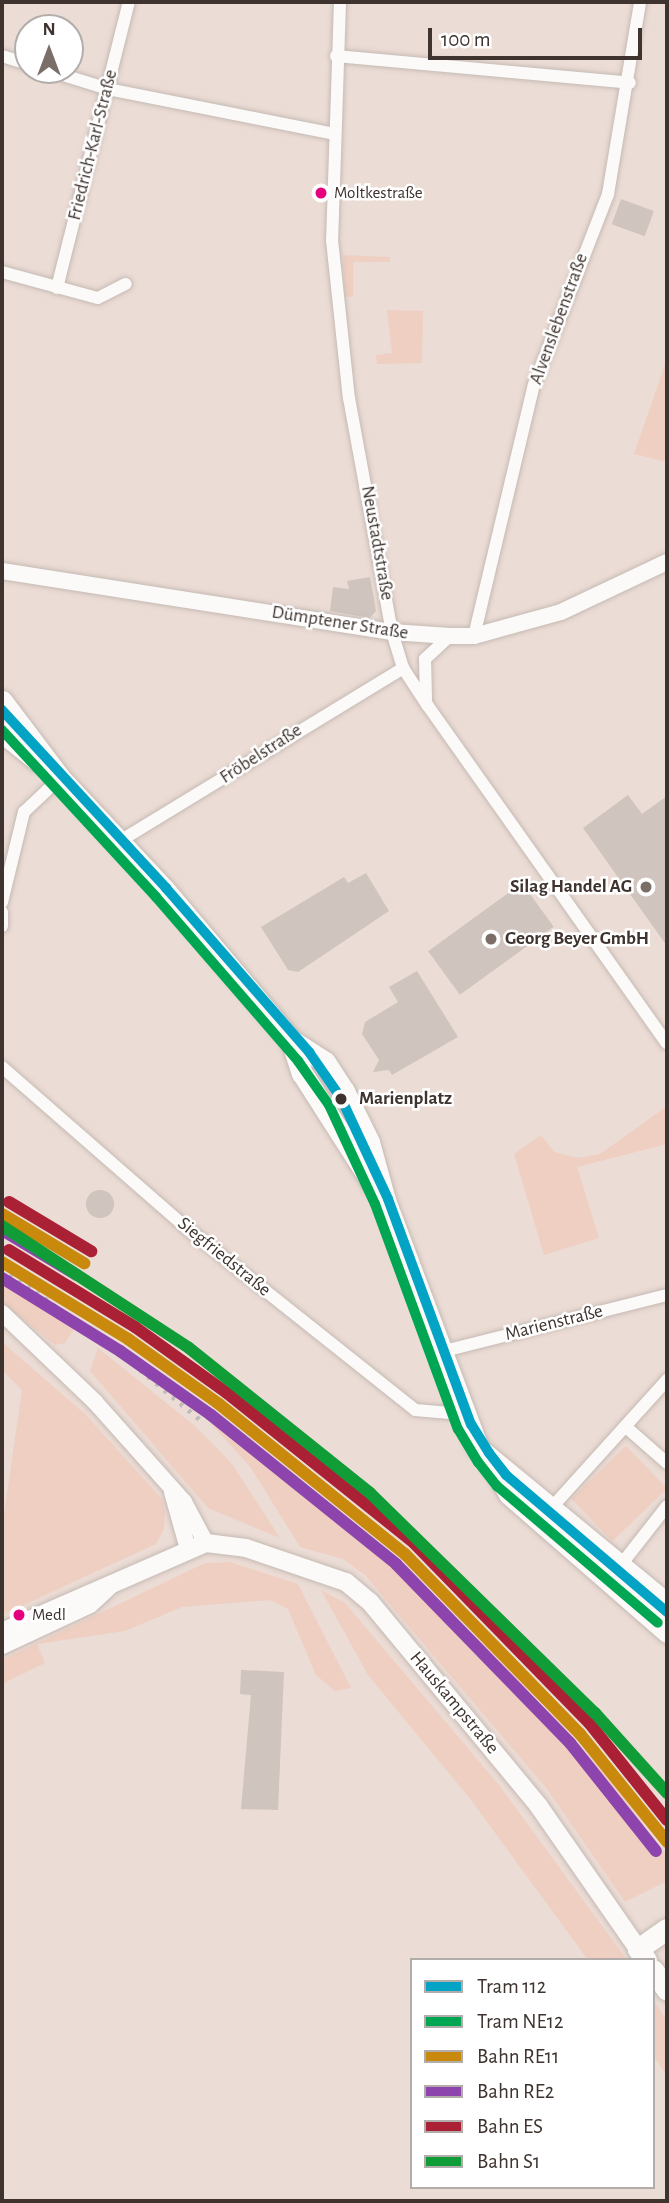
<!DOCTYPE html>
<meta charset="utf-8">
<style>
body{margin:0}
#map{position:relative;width:669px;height:2203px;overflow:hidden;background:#ebdcd5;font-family:"Alegreya Sans",sans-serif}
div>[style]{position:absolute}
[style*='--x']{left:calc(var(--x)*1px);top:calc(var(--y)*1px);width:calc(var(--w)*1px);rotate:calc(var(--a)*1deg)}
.green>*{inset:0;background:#efcfc1;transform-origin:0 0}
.building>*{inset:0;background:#d0c4be;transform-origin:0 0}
.round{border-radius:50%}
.roads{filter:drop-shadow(0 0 2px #c5bab4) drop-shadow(0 0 2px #c5bab4)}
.minor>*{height:12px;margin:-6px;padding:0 6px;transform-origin:6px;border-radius:6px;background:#fcfaf9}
.tertiary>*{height:16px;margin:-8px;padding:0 8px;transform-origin:8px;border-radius:8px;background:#fcfaf9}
.secondary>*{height:18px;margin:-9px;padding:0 9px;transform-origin:9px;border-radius:9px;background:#fcfaf9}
.primary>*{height:21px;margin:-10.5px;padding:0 10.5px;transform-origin:10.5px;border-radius:10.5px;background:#fcfaf9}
.rail>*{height:4.5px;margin-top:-2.25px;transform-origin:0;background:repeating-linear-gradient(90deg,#c0bdbc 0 3.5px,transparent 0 10.5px)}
.rail-1>*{height:12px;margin:-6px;padding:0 6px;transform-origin:6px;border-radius:6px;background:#c9890c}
.rail-2>*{height:12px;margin:-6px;padding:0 6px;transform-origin:6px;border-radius:6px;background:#8e44ad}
.rail-3>*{height:12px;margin:-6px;padding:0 6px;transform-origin:6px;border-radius:6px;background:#aa2135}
.rail-4>*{height:12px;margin:-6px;padding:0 6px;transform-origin:6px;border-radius:6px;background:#109c37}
.tram-1>*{height:10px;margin:-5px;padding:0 5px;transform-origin:5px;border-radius:5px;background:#03a3c6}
.tram-2>*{height:10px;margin:-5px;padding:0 5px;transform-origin:5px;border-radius:5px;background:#00a651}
.dots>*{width:19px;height:19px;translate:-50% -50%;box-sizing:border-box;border:4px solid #fff;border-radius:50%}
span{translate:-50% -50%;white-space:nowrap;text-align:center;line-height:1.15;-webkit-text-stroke:5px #fff;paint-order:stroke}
.bus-label{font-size:17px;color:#3e332e}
.left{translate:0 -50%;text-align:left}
.street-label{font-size:19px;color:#3e332e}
.poi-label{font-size:19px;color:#3e332e;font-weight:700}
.right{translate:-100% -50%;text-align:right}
.stop-label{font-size:19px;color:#3e332e;font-weight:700}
.frame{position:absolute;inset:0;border:4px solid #3e332e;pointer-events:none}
.legend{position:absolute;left:410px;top:1958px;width:245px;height:231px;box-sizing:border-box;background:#fff;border:2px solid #b2adab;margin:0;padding:9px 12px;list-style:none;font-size:21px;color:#3e332e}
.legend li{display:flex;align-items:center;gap:14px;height:35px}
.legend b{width:35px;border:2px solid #b2adab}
.north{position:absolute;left:14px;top:14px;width:70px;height:70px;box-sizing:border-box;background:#fff;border:2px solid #b2adab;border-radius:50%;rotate:0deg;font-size:19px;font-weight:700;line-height:28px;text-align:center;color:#3e332e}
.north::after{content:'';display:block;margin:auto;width:24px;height:32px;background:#7b6e68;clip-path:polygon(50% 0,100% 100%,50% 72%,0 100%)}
.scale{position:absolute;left:428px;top:28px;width:214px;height:32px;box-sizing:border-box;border:4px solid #3e332e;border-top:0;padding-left:9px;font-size:21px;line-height:24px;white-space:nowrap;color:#3e332e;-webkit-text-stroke:5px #fff;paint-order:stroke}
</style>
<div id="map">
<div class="green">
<div style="clip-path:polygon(343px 255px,390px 257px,390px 262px,353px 262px,353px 297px,345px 297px)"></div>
<div style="clip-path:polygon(387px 310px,423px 311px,422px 363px,377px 364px,376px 355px,392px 353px)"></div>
<div style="clip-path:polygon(667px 359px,667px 462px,634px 454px)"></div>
<div style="clip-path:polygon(667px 1106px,667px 1144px,577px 1167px,599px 1238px,544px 1255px,514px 1154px,541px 1135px,554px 1152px,578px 1158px,600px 1154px)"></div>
<div style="clip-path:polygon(2px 1279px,74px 1329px,65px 1343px,55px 1345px,2px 1302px)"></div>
<div style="clip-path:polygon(2px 1342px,85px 1414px,162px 1499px,165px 1512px,164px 1529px,156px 1544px,2px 1615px,2px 1528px,22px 1390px,2px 1370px)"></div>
<div style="clip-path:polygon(98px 1348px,196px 1427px,232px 1464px,280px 1538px,208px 1508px,90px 1371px)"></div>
<div style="clip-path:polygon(217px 1412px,493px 1652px,608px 1777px,667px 1856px,667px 1881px,625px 1902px,547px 1789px,365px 1575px,343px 1559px,300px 1547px,251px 1468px,207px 1419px)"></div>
<div style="left:626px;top:1446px;width:59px;height:76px;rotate:46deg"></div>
<div style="clip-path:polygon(230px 1562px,298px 1584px,351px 1688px,335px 1691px,316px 1675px,288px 1609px,270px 1600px,182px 1607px,125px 1631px,37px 1644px,45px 1663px,2px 1684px,2px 1660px,205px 1563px)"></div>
<div style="clip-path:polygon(321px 1590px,345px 1603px,499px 1785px,627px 1960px,588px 1960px,471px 1800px,368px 1675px)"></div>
<div style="clip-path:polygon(653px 1999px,667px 2021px,667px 2076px,653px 2055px)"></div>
</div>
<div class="building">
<div style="left:621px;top:199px;width:35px;height:27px;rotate:20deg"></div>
<div style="clip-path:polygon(370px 577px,376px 611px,370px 618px,330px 611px,333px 587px,349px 589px,347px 581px)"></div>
<div style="clip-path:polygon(628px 795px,642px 814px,667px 796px,667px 946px,583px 828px)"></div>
<div style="clip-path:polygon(366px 873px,389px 911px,298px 972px,288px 970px,261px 927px,344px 877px,348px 883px)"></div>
<div style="left:522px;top:883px;width:54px;height:116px;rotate:54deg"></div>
<div style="clip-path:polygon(417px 971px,458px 1037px,392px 1075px,389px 1070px,373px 1072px,379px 1060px,362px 1034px,365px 1022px,398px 1002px,389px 987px)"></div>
<div class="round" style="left:86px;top:1190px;width:28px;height:28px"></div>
<div style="clip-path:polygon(241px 1670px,284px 1672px,278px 1810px,241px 1809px,251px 1695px,240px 1694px)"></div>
</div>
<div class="roads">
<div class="minor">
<div style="--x:340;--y:2;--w:238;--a:91.9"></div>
<div style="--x:332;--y:240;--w:159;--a:83.9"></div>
<div style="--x:349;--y:398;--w:238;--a:79.6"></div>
<div style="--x:392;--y:632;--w:38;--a:73"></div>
<div style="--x:403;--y:668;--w:45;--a:56.7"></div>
<div style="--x:428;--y:706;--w:413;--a:54.7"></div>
<div style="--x:2;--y:56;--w:27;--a:17"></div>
<div style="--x:336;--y:56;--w:295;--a:5.2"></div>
<div style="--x:47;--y:70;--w:64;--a:17.3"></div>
<div style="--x:108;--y:89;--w:231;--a:11.2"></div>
<div style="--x:2;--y:272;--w:99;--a:15.2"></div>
<div style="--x:98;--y:298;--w:31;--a:-27"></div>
<div style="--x:57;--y:288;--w:295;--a:-75.9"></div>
<div style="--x:474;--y:636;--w:258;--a:-76.6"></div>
<div style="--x:534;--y:385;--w:205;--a:-68.8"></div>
<div style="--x:608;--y:194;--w:195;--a:-80.5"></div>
<div style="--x:426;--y:699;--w:40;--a:-91.4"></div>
<div style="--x:425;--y:659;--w:34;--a:-43"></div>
<div style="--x:120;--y:841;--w:332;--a:-31.4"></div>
<div style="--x:2;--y:902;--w:93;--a:-76.3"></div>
<div style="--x:24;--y:812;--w:50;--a:-43.4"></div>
<div style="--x:2;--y:912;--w:14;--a:90"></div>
<div style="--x:2;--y:1067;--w:248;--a:41.1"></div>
<div style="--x:189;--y:1230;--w:289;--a:38.5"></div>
<div style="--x:415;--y:1410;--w:47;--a:4.9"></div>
<div style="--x:440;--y:1352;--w:234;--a:-14.1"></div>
<div style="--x:626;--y:1427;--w:55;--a:41.3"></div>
<div style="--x:554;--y:1505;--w:169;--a:-47.9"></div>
<div style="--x:620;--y:1566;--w:76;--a:-51.9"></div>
</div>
<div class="tertiary">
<div style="--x:2;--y:571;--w:395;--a:8.9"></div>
<div style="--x:392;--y:632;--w:58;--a:3.9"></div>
<div style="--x:450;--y:636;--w:24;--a:0"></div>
<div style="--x:474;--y:636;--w:90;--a:-15.4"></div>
<div style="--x:561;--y:612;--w:117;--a:-25.3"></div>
<div style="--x:2;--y:1313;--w:129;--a:43.7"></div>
<div style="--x:95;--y:1402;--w:134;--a:48.3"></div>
<div style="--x:184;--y:1502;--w:47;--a:61.8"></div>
<div style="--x:172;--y:1492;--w:59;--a:74.3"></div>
</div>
<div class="secondary">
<div style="--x:2;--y:1632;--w:223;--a:-23.6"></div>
<div style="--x:206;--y:1543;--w:40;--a:7.1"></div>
<div style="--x:246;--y:1548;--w:106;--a:18.8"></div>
<div style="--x:346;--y:1582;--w:31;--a:40"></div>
<div style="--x:370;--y:1602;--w:264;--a:50.4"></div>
<div style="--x:538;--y:1805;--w:175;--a:55.2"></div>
<div style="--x:2;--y:1645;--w:97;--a:-25"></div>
<div style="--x:90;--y:1604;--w:25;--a:-43"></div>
</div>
<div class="primary">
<div style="--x:2;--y:701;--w:96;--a:53"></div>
<div style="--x:60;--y:778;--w:152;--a:46.9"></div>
<div style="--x:164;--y:889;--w:197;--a:49.9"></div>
<div style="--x:291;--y:1040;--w:40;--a:32.9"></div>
<div style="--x:325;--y:1062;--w:35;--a:57"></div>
<div style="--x:344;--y:1091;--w:57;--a:63.9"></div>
<div style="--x:369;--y:1142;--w:60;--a:74.6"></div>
<div style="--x:385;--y:1200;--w:265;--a:69.4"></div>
<div style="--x:478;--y:1448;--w:245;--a:39.5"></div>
<div style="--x:2;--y:732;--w:46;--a:38.9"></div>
<div style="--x:291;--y:1040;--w:35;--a:72"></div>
<div style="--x:302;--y:1073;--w:135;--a:57.4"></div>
<div style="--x:493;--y:1465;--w:33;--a:61"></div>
<div style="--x:509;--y:1494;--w:210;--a:41.1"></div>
<div style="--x:646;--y:1960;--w:14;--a:-126"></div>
<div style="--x:638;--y:1949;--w:35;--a:-35"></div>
<div style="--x:653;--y:1970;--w:24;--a:55"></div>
</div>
</div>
<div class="rail">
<div style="--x:2;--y:1267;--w:151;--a:36.1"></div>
<div style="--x:124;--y:1356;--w:104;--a:39.9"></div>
</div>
<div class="rail-1">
<div style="--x:2;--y:1214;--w:96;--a:30.9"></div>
<div style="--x:2;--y:1262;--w:148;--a:31.4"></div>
<div style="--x:128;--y:1339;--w:112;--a:35.5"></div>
<div style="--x:219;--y:1404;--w:239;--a:38.9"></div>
<div style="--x:405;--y:1554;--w:251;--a:45.8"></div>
<div style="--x:580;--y:1734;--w:139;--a:51.1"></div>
</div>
<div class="rail-2">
<div style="--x:2;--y:1230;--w:87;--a:31"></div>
<div style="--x:2;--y:1278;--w:139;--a:31.7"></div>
<div style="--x:120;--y:1351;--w:111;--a:35.1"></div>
<div style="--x:211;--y:1415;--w:238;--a:38.8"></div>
<div style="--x:396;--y:1564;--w:250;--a:45.8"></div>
<div style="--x:570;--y:1743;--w:138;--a:51.5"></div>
</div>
<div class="rail-3">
<div style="--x:9;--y:1202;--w:96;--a:30.9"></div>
<div style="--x:9;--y:1250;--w:148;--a:31.4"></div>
<div style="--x:135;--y:1327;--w:113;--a:35.7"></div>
<div style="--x:227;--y:1393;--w:240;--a:38.7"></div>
<div style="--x:414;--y:1543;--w:252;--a:45.8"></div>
<div style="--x:590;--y:1724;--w:123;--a:51.3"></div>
</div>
<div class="rail-4">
<div style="--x:2;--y:1226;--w:223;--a:33.1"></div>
<div style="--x:189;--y:1348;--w:232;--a:38.7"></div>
<div style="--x:370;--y:1493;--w:315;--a:44.4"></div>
<div style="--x:595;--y:1713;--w:108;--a:48"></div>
</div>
<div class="tram-1">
<div style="--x:2;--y:710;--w:242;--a:47.3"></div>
<div style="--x:166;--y:888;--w:218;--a:48.9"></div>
<div style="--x:309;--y:1052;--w:56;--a:55.2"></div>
<div style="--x:341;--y:1098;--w:111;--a:65"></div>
<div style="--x:388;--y:1199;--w:240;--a:69.8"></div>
<div style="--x:471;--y:1424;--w:34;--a:58"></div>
<div style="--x:489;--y:1453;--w:28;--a:52"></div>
<div style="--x:506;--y:1475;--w:211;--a:40.4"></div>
</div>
<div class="tram-2">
<div style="--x:2;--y:730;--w:227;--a:47.3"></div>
<div style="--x:156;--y:897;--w:217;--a:49.1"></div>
<div style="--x:298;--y:1061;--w:54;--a:54.8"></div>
<div style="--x:329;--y:1105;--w:109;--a:65.1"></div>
<div style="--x:375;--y:1204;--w:240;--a:69.8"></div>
<div style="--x:458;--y:1429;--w:39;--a:59"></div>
<div style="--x:478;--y:1462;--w:31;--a:52"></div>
<div style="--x:497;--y:1486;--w:211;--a:40.4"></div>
</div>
<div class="dots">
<div style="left:321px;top:193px;background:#e5007d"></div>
<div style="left:646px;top:887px;background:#7b6e68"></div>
<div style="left:491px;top:939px;background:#7b6e68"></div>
<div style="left:341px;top:1099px;background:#3e332e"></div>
<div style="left:19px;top:1615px;background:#e5007d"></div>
</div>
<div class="bus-label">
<span class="left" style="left:334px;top:193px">Moltkestraße</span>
<span class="left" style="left:32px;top:1615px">Medl</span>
</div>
<div class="street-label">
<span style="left:93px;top:145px;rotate:-76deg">Friedrich-Karl-Straße</span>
<span style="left:559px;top:319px;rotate:-70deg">Alvenslebenstraße</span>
<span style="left:377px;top:543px;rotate:80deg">Neustadtstraße</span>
<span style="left:340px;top:623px;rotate:9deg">Dümptener Straße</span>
<span style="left:261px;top:754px;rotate:-33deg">Fröbelstraße</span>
<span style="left:224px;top:1257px;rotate:39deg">Siegfriedstraße</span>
<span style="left:554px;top:1323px;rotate:-14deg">Marienstraße</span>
<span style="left:454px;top:1703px;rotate:50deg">Hauskampstraße</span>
</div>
<div class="poi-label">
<span class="right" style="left:632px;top:887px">Silag Handel AG</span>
<span class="left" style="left:505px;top:939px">Georg Beyer GmbH</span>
</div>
<div class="stop-label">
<span class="left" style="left:359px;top:1099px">Marienplatz</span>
</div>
<div class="frame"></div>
<ul class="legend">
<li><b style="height:9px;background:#03a3c6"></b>Tram 112</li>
<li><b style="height:9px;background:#00a651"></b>Tram NE12</li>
<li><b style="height:9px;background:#c9890c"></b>Bahn RE11</li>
<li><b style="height:9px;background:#8e44ad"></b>Bahn RE2</li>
<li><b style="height:9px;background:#aa2135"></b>Bahn ES</li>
<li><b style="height:9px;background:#109c37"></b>Bahn S1</li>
</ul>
<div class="north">N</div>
<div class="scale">100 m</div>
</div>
